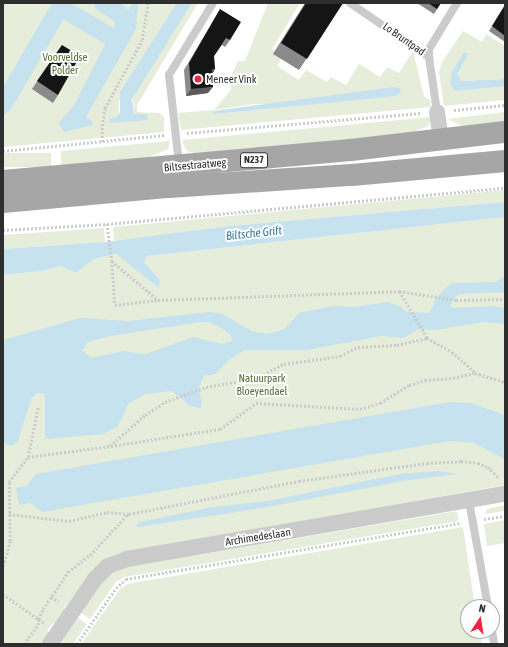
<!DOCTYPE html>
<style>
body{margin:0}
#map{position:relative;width:508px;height:647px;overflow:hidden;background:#fff;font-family:"Asap Condensed",sans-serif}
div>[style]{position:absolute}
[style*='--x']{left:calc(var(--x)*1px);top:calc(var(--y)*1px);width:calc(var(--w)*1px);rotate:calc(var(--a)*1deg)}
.green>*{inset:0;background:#e6edda;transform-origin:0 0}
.water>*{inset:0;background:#c5e2ee}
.canal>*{height:18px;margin:-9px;padding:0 9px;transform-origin:9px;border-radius:9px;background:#c5e2ee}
.path>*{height:2.5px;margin-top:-1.25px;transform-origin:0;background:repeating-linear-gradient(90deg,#cbcbcb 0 2px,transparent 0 4px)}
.service>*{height:8px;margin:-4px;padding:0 4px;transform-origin:4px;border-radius:4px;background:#cbcbcb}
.minor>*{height:16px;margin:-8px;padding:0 8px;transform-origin:8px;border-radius:8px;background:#cbcbcb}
.primary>*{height:22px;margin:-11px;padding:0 11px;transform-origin:11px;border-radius:11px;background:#a6a6a6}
.wall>*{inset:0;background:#8a8a8a}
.shaded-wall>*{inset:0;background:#5b5b5b}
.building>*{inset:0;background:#151515}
.dots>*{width:11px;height:11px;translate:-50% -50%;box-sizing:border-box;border:2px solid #fff;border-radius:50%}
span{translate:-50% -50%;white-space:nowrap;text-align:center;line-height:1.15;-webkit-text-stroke:4px #fff;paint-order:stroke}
.shield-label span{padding:1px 3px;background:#fff;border:1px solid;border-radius:3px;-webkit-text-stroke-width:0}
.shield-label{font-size:10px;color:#2e2e2e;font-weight:700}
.street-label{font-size:11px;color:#2e2e2e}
.park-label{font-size:11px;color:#556d38}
.poi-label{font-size:11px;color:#2e2e2e}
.left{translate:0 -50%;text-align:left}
.water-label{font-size:12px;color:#367996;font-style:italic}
.frame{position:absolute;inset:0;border:4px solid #2e2e2e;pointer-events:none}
.north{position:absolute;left:460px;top:599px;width:40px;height:40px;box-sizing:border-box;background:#fff;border:1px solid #ababab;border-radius:50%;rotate:12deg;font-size:11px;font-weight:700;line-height:16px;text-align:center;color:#2e2e2e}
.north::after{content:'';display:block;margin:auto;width:14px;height:18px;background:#f12445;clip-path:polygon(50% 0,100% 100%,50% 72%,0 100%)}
</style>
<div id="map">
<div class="green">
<div style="clip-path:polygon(3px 3px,177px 3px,119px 101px,119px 116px,109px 119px,147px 115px,134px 114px,133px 94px,192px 3px,198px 3px,137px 105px,137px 112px,159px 113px,164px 117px,164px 132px,3px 147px)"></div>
<div style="clip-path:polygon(evenodd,268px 3px,300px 3px,272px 49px,283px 55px,277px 66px,299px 80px,306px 70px,327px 82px,331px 77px,346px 85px,359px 64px,380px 77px,387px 67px,399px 73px,413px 51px,424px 96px,430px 100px,431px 107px,181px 130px,178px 113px,214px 110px,231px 90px,232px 74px,238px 61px,245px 61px,268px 3px,255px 104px,297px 106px,213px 114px,214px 110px,255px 104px)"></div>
<div style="clip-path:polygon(463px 31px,482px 42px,486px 34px,505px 46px,505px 79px,461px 81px,458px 76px,467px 54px,464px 52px,452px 85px,459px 91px,505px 86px,505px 100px,444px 106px,439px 72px,442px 62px)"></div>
<div style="clip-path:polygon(505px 112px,505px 122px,462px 126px,448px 119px)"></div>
<div style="clip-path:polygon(432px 117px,428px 126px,406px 135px,198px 154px,187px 151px,183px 144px,183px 140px)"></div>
<div style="clip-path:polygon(170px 141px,168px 149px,142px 160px,61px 165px,61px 151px)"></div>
<div style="left:51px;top:153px;width:14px;height:48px;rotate:90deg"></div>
<div style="clip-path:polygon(505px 190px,505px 202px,229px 226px,114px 241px,113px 227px)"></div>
<div style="clip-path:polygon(505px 217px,505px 485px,117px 554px,102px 561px,64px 608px,66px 610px,56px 624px,53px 623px,47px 631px,49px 633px,42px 644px,3px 644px,3px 275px,42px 271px,60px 266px,76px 273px,94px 259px,116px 254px,159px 287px,160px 280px,144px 262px,147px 256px)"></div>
<div style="left:104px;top:228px;width:14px;height:101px;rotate:86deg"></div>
<div style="clip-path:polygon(505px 505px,505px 511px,485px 514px,487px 509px)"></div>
<div style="clip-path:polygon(457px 511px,459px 521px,124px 577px,116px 582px,90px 619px,80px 612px,107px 575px,121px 568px)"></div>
<div style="clip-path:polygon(505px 520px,505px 543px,487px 546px,484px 524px)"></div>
<div style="clip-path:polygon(463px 527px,475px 607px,468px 607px,468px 631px,479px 631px,482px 644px,81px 644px,120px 589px,127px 584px)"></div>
<div style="clip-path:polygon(76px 616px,87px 624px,73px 644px,57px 644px)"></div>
</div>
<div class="water">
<div style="clip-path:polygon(132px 3px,138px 3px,136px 29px,87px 115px,87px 119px,92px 120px,93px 125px,64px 132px,59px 123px,74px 105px,121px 13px,127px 14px)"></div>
<div style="clip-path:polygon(177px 3px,192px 3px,132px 99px,134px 114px,147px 114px,148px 120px,110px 123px,109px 119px,118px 116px,120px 112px,120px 92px)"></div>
<div style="clip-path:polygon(464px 52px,468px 54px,458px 74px,461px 81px,505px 79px,505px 86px,458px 91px,453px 89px,450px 83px,452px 72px)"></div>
<div style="clip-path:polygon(394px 87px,400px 88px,401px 93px,395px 96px,297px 106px,213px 114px,213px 111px)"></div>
<div style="clip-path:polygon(505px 202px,505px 217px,147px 256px,144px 262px,160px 280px,159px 288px,116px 254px,94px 259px,76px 273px,60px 266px,42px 271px,3px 275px,3px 249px,105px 242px,229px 226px)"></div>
<div style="clip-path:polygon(evenodd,505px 276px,505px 292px,459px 294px,455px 297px,450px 306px,453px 308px,492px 306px,504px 308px,505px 324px,483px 322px,436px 330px,419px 329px,404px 338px,381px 336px,307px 350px,245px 350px,230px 359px,215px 374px,204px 376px,199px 387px,202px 405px,200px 408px,190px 406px,172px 391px,146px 394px,129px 403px,118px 426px,103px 434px,45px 439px,45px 396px,43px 393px,37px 393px,31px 399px,18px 441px,12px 446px,3px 443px,3px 340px,81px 318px,128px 321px,210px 312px,222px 314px,252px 331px,268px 334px,285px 329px,299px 313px,335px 306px,354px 307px,388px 302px,401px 307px,406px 312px,427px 313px,431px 311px,436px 298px,448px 286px,454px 283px,495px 282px,505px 276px,201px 322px,209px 322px,225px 330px,231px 335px,232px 341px,222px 344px,193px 337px,146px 354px,123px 351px,91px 358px,82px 350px,88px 342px,110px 336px,201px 322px)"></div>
<div style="clip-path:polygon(450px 402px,471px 403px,505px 415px,505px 459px,474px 443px,450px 441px,42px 512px,30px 503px,19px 505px,16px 488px,27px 486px,36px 474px)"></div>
<div style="clip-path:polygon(437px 471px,458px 474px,409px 480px,262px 508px,138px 527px,136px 525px,140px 522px,213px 507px,268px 501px,400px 474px)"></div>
</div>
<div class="canal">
<div style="--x:63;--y:3;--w:5;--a:127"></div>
<div style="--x:60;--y:7;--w:67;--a:30.4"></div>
<div style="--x:103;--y:3;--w:19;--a:32"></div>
<div style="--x:119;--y:13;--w:14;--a:54"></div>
<div style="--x:127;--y:24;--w:13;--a:119"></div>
<div style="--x:3;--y:105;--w:111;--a:-59.7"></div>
</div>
<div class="path">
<div style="--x:454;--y:110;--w:51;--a:-5.6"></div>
<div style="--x:187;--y:133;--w:235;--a:-4.9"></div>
<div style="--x:102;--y:142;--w:16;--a:-90"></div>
<div style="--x:102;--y:126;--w:18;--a:-81"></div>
<div style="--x:105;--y:108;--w:77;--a:-61.4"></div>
<div style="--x:142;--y:40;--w:37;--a:-81"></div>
<div style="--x:3;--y:151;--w:162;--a:-5.7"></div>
<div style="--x:107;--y:224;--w:37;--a:82"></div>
<div style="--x:112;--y:261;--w:60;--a:40.3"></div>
<div style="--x:158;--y:300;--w:241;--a:-2.1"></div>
<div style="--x:3;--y:230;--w:104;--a:-3.3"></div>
<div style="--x:107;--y:224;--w:400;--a:-5.2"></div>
<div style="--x:112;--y:261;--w:44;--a:86.1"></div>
<div style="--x:115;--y:305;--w:42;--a:-6.8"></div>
<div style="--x:427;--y:338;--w:29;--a:29"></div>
<div style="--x:452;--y:352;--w:30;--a:41"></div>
<div style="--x:111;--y:446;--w:110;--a:-8.9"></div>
<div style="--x:220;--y:429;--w:44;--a:-35.8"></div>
<div style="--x:256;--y:403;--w:104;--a:3.3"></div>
<div style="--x:360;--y:409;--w:21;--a:-17"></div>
<div style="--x:380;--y:403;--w:34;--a:-32"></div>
<div style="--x:409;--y:385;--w:17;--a:-17"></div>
<div style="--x:425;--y:380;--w:28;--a:-4"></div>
<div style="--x:453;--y:378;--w:23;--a:-13"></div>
<div style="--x:475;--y:373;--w:31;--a:17"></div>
<div style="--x:28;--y:457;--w:51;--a:-78.7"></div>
<div style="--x:9;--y:514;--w:60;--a:6.7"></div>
<div style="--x:69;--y:521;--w:39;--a:-13"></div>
<div style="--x:107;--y:512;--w:22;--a:5"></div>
<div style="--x:129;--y:514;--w:173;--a:-11"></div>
<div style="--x:299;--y:481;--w:129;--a:-8"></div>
<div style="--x:427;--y:463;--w:34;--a:-3"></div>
<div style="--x:461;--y:461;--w:17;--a:7"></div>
<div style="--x:478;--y:463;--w:11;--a:22"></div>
<div style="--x:488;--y:467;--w:16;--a:45"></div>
<div style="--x:484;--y:519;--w:21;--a:-8"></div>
<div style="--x:3;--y:566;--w:26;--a:-74"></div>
<div style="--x:10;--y:541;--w:59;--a:-91"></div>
<div style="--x:9;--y:482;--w:31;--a:-53"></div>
<div style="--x:28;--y:457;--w:83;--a:-7.6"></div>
<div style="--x:110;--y:446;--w:47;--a:-41.5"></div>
<div style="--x:145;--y:415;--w:24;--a:-33"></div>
<div style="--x:165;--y:402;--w:44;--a:-20.1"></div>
<div style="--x:206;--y:387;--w:51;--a:-10.2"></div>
<div style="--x:256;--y:378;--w:31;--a:-27"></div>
<div style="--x:284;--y:364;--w:57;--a:-8.1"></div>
<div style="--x:340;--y:356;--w:20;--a:-27"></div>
<div style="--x:358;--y:347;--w:39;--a:-3"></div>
<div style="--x:397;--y:345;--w:31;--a:-13"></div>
<div style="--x:427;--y:338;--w:55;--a:-120.8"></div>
<div style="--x:399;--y:291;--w:58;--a:9"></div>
<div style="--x:456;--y:300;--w:49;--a:-1.2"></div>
<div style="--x:3;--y:594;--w:50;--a:35.3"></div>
<div style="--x:51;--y:597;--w:9;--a:32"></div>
<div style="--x:24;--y:644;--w:24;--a:-54"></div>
<div style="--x:38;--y:625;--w:6;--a:-90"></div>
<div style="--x:38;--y:619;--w:11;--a:-63"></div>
<div style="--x:43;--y:609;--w:45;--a:-56"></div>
<div style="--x:68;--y:572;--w:28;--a:-38"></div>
<div style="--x:90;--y:555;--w:56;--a:-47.2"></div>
<div style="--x:77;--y:644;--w:68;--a:-55.1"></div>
<div style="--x:116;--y:588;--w:13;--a:-42"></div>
<div style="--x:126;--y:579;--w:340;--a:-9.5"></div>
</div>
<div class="service">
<div style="--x:350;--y:3;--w:96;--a:34.4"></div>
<div style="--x:429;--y:57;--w:56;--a:81.7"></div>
<div style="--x:429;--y:57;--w:8;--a:-90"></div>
<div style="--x:429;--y:49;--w:54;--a:-58.7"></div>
<div style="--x:179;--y:164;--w:90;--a:-96.4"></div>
<div style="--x:169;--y:75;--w:84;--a:-58.6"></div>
<div style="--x:469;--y:501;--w:108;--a:79.8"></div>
<div style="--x:492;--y:631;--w:13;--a:81"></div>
</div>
<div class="minor">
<div style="--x:437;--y:112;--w:27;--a:82"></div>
<div style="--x:50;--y:644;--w:79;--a:-55.3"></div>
<div style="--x:95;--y:579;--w:18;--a:-45"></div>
<div style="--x:108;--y:566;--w:20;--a:-20"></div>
<div style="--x:127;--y:559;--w:384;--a:-9.8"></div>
</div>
<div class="primary">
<div style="--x:3;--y:181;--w:349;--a:-5.1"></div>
<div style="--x:351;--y:150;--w:155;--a:-6.7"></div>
<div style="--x:3;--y:202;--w:167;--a:-5.2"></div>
<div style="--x:169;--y:187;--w:183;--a:-3.8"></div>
<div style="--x:352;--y:175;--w:154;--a:-5.2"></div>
</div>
<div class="wall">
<div style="clip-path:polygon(305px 3px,343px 3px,299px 70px,273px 54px)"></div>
<div style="clip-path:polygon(417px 3px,441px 3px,434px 14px)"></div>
<div style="clip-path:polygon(505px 5px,505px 42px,489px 31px)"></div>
<div style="clip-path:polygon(220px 9px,230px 40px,225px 47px,222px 45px,214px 56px,215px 69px,212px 74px,208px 93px,186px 96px,184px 70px,216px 16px)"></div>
<div style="clip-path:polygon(62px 45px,58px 95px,53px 103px,32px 89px)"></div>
</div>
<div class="shaded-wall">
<div style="clip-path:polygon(212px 69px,215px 69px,211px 76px)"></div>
<div style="clip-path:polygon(213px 87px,208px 93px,186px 96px,191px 89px)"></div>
</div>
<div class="building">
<div style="clip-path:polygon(306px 3px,343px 3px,307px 59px,281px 43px)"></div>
<div style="clip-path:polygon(428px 3px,441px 3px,437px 9px)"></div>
<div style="clip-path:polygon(505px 5px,505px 36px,492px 26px)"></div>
<div style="clip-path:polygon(220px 9px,241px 22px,230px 40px,226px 38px,214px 56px,215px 69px,212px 69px,213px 87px,191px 89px,189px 63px)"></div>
<div style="clip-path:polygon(62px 45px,80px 56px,58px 95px,37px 81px)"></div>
</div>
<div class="dots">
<div style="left:198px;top:79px;background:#f12445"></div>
</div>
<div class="shield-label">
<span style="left:254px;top:160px">N237</span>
</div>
<div class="street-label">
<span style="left:404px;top:39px;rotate:35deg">Lo Bruntpad</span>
<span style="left:195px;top:165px;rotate:-5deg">Biltsestraatweg</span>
<span style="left:258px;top:537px;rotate:-9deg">Archimedeslaan</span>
</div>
<div class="park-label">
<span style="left:65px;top:64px">Voorveldse<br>Polder</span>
<span style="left:262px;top:385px">Natuurpark<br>Bloeyendael</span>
</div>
<div class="poi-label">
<span class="left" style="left:206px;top:79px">Meneer Vink</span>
</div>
<div class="water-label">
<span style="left:254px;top:234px;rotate:-6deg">Biltsche Grift</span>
</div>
<div class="frame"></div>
<div class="north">N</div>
</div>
